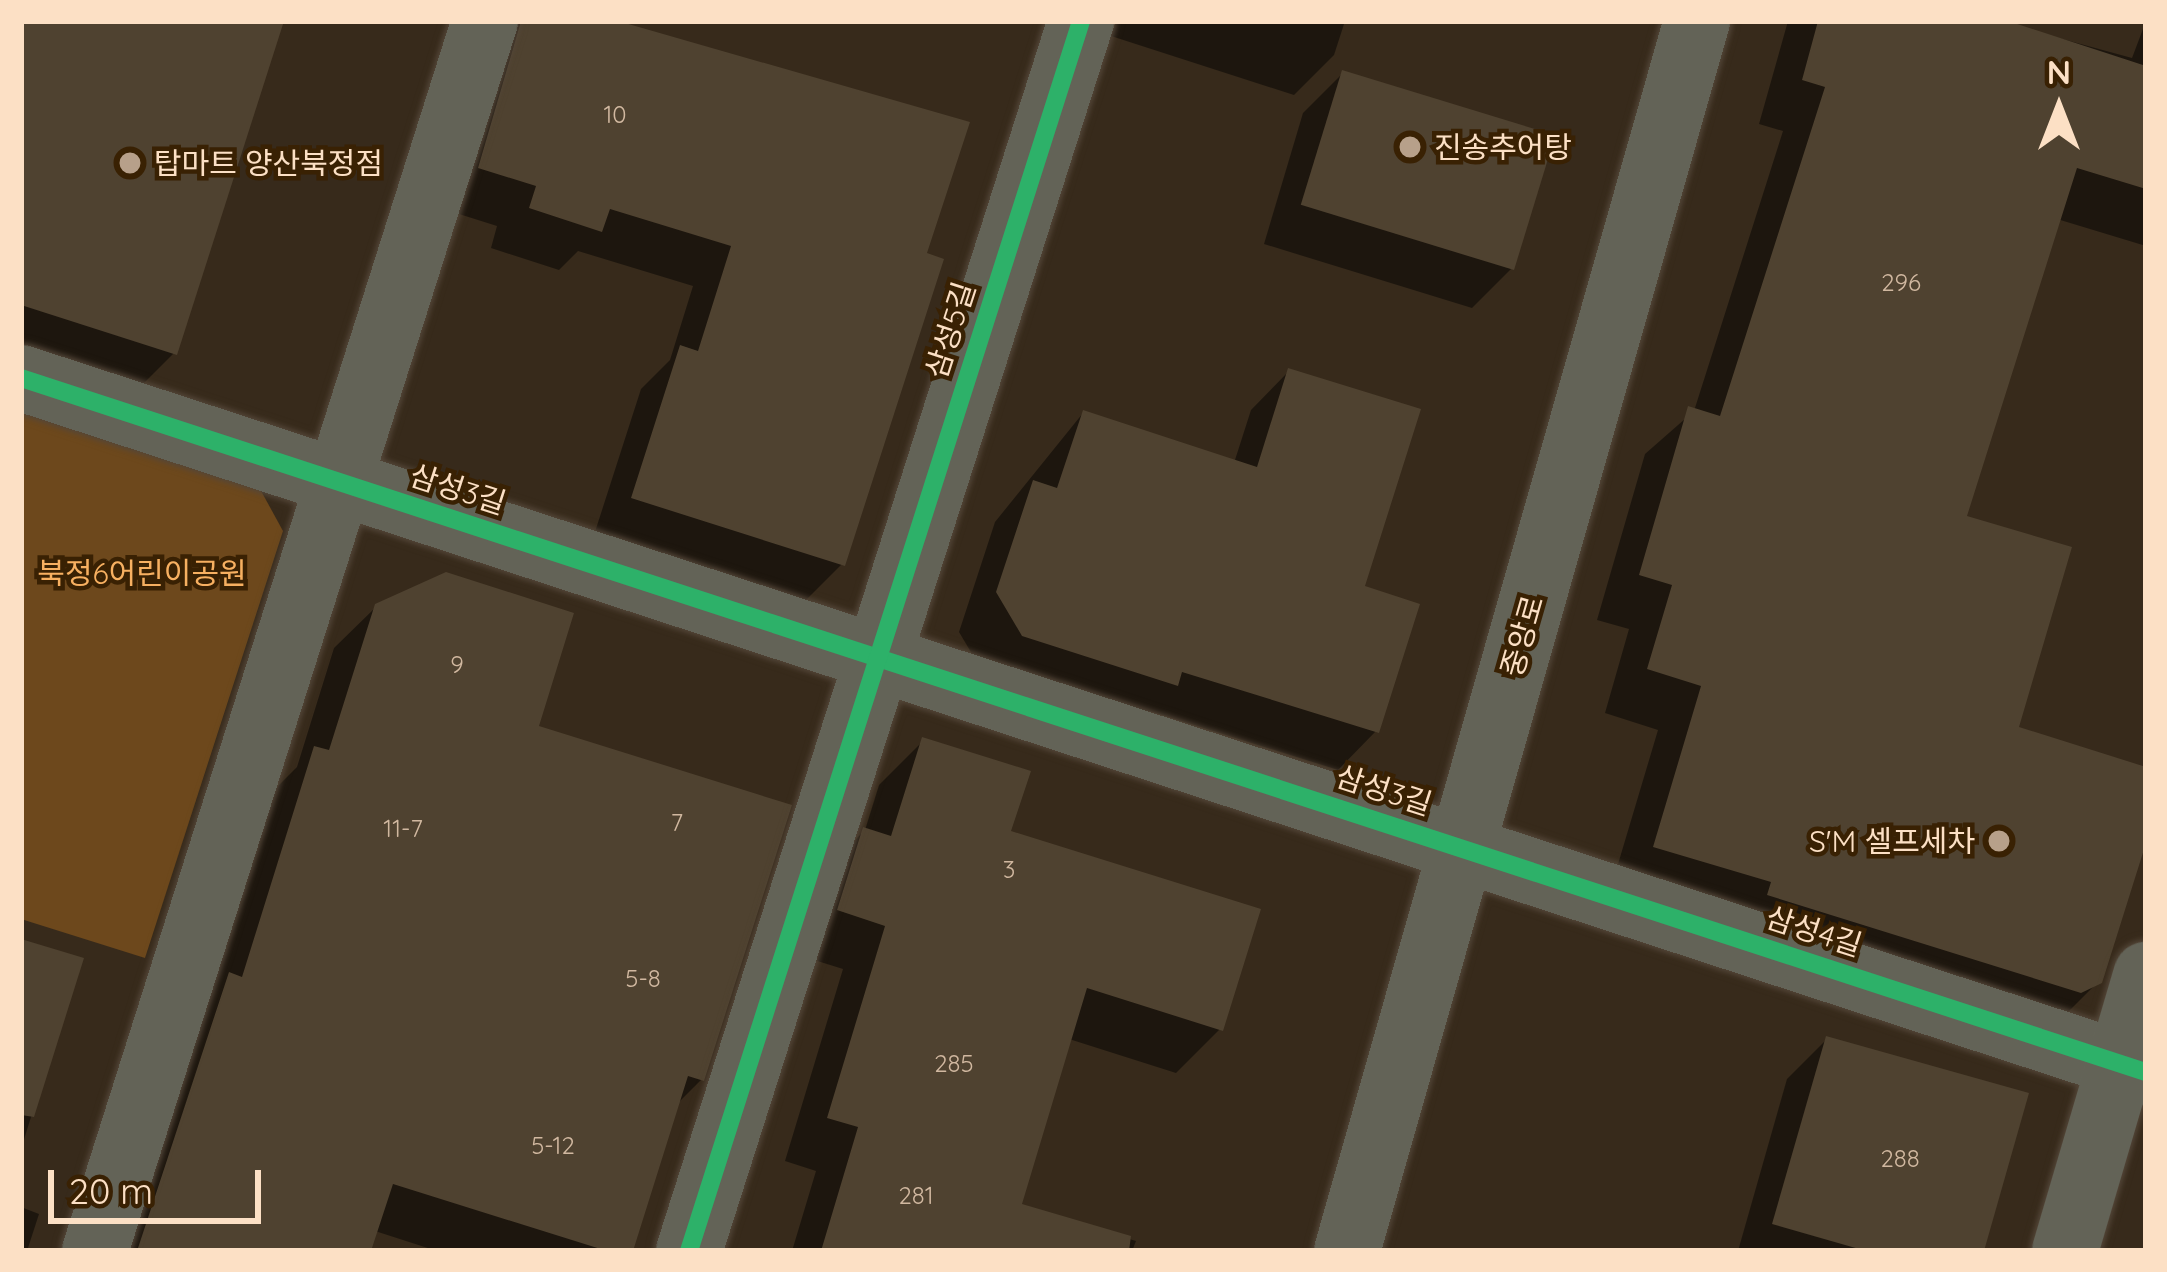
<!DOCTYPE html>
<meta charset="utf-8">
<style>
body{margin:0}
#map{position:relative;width:2167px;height:1272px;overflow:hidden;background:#372a1b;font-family:Quicksand,"Noto Sans KR",sans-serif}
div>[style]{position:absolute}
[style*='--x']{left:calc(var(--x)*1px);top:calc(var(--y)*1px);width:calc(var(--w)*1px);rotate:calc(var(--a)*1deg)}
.green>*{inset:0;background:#6d481c}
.shadow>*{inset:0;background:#0007}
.building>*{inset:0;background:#4f4230;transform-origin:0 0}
.roads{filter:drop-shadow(0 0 3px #544739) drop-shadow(0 0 3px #544739)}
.minor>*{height:66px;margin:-33px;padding:0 33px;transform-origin:33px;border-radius:33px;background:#636357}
.cycleway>*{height:18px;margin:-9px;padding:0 9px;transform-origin:9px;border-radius:9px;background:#2db169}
.dots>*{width:33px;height:33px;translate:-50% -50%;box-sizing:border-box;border:6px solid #392103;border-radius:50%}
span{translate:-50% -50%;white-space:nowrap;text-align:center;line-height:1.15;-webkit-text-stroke:9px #392103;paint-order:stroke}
.number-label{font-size:24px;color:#d1b8a0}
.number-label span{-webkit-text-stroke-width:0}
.poi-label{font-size:30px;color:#fce0c5}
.left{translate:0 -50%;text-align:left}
.right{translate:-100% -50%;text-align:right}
.street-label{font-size:30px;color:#fce0c5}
.park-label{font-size:30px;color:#f7b061}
.frame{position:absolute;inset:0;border:24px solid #fce0c5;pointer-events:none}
.north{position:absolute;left:1999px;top:48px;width:120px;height:120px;-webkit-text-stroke:9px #392103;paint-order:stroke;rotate:0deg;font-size:33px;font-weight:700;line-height:48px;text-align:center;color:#fce0c5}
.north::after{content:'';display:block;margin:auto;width:42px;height:54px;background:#fce0c5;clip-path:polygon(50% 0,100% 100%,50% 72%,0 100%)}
.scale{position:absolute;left:48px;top:1170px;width:213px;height:54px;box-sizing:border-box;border:6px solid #fce0c5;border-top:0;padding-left:15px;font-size:36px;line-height:42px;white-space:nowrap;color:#fce0c5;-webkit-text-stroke:9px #392103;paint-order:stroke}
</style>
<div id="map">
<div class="green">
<div style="clip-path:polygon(21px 402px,254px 478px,283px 531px,145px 958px,21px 919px)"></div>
</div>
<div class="shadow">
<div style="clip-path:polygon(21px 21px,281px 21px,174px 353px,126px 401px,21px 367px)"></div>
<div style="clip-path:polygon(505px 21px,613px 21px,924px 255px,842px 564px,802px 604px,593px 538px,641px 389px,670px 360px,693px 286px,578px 251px,559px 270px,491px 248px,497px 226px,440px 208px)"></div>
<div style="clip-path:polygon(1116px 21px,1345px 21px,1334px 55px,1294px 95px,1111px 36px)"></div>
<div style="clip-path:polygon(1788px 21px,1996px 21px,2132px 58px,2146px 21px,2146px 246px,2057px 219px,1963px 518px,2015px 728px,2146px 770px,2146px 834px,2099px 981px,2054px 1026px,1610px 891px,1658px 730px,1605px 713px,1629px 629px,1597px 620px,1645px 454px,1694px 411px,1783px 131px,1759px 124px)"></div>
<div style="clip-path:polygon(1343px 73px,1512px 268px,1472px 308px,1264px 244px,1303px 113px)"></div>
<div style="clip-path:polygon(1289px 371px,1362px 588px,1376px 731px,1338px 770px,1149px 711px,1137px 723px,984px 674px,959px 632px,995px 522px,1083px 413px,1234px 463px,1251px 410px)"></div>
<div style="clip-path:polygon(377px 606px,536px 728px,701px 1080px,676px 1105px,630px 1251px,437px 1251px,375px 1231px,368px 1251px,111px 1251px,274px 790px,297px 767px,334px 648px)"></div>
<div style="clip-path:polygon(923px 741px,1008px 833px,1220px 1029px,1176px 1073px,1069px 1039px,1018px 1206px,1136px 1241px,1132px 1251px,792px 1251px,816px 1171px,785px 1161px,843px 969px,795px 954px,820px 875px,865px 830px,879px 785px)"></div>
<div style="clip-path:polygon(21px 942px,80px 960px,21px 1149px)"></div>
<div style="clip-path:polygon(1827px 1039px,1981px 1251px,1738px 1251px,1787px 1079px)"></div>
<div style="clip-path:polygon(21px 1207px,39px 1214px,27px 1251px,21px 1251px)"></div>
</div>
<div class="building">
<div style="clip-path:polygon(21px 21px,284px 21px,177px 355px,21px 305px)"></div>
<div style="clip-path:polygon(521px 21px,618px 21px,970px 122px,927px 253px,944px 259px,845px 566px,631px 498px,680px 345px,698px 351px,731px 246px,610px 209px,602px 232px,529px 208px,536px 186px,478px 168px)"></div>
<div style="clip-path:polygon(1818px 21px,2008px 21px,2146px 66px,2146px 189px,2077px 168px,1967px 516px,2072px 547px,2019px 727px,2146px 767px,2146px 843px,2102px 983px,2081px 993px,1767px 895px,1771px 882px,1653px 847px,1701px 686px,1647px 669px,1672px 585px,1639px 575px,1688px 406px,1720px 416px,1825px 87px,1802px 80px)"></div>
<div style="left:1342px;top:70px;width:223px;height:141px;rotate:17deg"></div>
<div style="clip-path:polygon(1288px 368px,1421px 409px,1365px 586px,1420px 604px,1379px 733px,1182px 672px,1178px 686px,1022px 636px,996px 592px,1033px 480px,1057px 488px,1083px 410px,1257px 467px)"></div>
<div style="clip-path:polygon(446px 572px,574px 613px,539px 726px,792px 805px,704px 1081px,688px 1076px,633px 1251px,607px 1251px,393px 1184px,371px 1251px,137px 1251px,229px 972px,242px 977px,314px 746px,329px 750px,375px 604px)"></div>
<div style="clip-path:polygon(922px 737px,1031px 771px,1011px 831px,1261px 909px,1223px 1031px,1087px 988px,1022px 1204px,1131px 1236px,1129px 1251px,821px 1251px,858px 1127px,827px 1118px,885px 926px,837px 910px,863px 827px,891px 836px)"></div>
<div style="clip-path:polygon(21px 939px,84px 958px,34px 1117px,21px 1115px)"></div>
<div style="clip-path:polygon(1826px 1036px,2029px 1093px,1984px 1251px,1866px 1251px,1772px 1224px)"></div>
</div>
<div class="roads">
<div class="minor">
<div style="--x:21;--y:378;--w:2235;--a:18.09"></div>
<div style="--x:95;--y:1251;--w:1290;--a:-72.41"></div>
<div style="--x:689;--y:1251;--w:1291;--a:-72.32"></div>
<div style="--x:1347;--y:1251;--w:1279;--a:-74.12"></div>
<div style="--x:2065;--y:1251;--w:288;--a:-73.6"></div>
</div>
</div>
<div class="cycleway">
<div style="--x:21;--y:378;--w:2235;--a:18.09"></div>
<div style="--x:689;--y:1251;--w:1291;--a:-72.32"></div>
</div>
<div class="dots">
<div style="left:1410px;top:147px;background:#b7a08a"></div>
<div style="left:130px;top:163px;background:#b7a08a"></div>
<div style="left:1999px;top:841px;background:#b7a08a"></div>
</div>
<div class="number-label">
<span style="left:615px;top:115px">10</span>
<span style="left:1901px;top:283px">296</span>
<span style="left:457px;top:665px">9</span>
<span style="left:677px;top:823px">7</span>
<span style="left:403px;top:829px">11-7</span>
<span style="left:1009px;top:870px">3</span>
<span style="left:643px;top:979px">5-8</span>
<span style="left:954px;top:1064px">285</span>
<span style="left:553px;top:1146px">5-12</span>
<span style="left:1900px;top:1159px">288</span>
<span style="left:916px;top:1196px">281</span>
</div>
<div class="poi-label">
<span class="left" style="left:1434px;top:147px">진송추어탕</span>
<span class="left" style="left:154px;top:163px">탑마트 양산북정점</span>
<span class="right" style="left:1975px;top:841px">S'M 셀프세차</span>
</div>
<div class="street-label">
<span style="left:950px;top:330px;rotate:-72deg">삼성5길</span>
<span style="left:458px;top:489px;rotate:18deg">삼성3길</span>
<span style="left:1522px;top:636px;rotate:-74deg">중앙로</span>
<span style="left:1384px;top:790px;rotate:18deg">삼성3길</span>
<span style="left:1814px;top:931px;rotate:18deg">삼성4길</span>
</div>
<div class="park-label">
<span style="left:142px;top:573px">북정6어린이공원</span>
</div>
<div class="frame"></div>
<div class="north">N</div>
<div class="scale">20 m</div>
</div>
